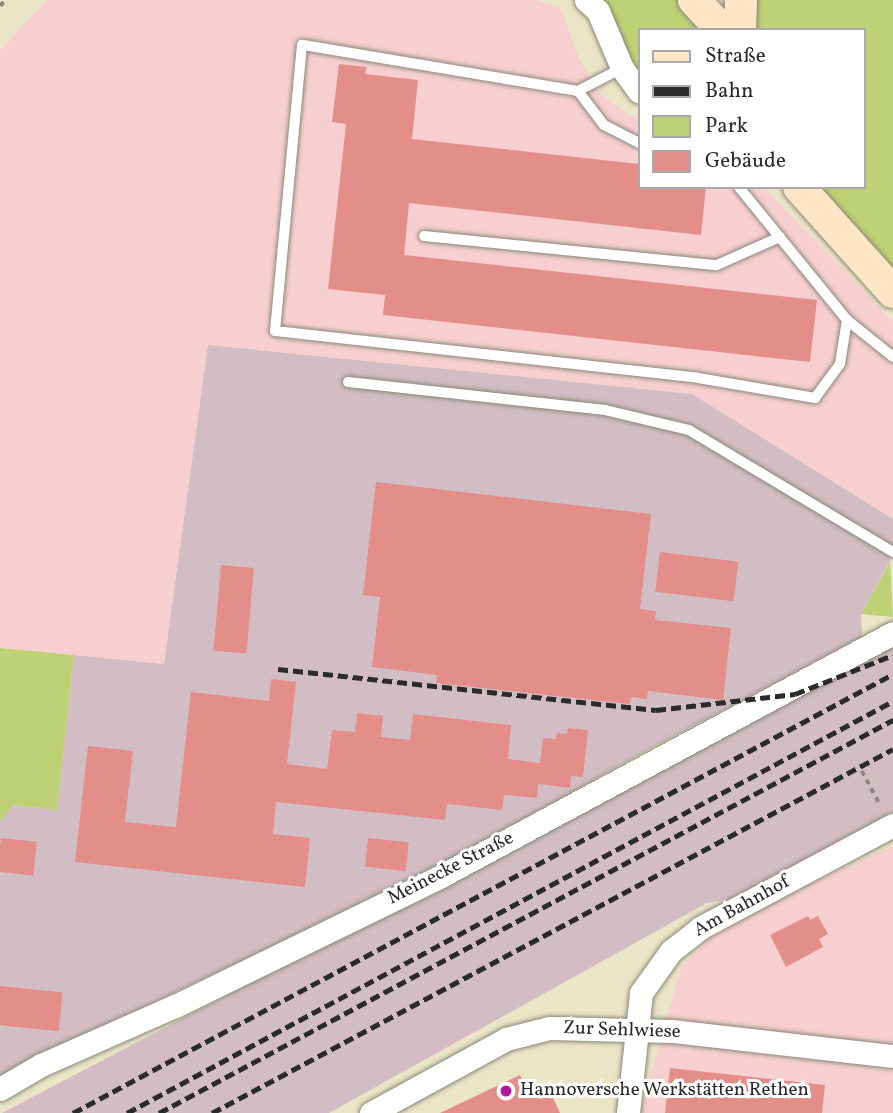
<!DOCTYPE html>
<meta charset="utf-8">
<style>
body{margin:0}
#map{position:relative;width:893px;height:1113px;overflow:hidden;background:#ebe5c7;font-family:Vollkorn,serif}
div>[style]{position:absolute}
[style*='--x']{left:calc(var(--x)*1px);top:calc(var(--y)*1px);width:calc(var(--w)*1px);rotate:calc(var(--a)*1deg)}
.built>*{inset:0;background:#f7cfd0}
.industrial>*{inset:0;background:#d2bdc5}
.green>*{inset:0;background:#bed174}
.building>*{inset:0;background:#e48e8a;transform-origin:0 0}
.path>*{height:3.5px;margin-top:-1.75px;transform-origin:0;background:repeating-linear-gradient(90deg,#8b8879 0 5px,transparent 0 10px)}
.roads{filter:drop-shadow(0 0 2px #8b8879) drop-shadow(0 0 2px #8b8879)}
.lane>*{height:10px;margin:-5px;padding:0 5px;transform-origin:5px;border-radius:5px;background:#fff}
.street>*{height:23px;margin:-11.5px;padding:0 11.5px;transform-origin:11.5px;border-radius:11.5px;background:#fff}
.secondary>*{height:32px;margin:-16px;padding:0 16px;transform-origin:16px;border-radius:16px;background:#fde5c5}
.rail>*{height:5px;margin-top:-2.5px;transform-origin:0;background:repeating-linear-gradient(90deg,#2b2b2b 0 10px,transparent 0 15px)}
.dots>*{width:19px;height:19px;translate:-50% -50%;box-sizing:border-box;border:4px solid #fff;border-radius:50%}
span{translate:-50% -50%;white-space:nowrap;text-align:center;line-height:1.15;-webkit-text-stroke:6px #fff;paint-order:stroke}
.street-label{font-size:19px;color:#2b2b2b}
.poi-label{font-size:19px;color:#2b2b2b}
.left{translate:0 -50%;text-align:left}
.legend{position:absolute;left:638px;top:28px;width:228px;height:161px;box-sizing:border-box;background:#fff;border:2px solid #aaa;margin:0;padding:9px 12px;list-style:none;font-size:21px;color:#2b2b2b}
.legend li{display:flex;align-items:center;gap:14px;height:35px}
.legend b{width:35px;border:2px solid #aaa}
</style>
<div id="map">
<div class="built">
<div style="clip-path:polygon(47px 0,536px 0,560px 7px,580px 61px,601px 94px,628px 115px,639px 118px,639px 187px,764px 187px,893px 322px,893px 519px,692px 394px,208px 345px,164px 664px,0 648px,0 50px)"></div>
<div style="clip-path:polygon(893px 846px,893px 1113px,640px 1113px,681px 968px,727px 921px)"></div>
</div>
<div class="industrial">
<div style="clip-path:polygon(208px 345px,692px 394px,893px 519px,893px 555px,861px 614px,862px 637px,643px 752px,446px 863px,0 1076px,0 822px,12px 805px,57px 810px,74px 655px,164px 664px)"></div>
<div style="clip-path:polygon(893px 646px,893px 816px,732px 899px,707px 903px,329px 1113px,2px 1113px)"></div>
</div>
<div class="green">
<div style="clip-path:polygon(602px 0,677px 0,700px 17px,706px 30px,639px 30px,639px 74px)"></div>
<div style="clip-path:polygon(748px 0,893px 0,893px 280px,811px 187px,863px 187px,863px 30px,745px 30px)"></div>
<div style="clip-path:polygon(890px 562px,893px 617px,861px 614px)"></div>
<div style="clip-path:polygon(0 648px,74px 655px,57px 810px,13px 805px,0 822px)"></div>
</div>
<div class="building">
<div style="clip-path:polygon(339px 64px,367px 67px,365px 74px,418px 80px,412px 139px,639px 164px,639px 187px,706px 187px,701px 235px,409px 203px,404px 255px,817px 300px,810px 362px,383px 315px,385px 295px,328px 289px,346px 124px,332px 122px)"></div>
<div style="clip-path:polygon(376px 482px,651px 514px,640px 609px,656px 611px,655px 620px,731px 628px,723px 700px,648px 691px,647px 699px,631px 697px,630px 704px,436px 683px,437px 675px,372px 667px,380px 597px,363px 595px)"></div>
<div style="left:660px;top:552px;width:79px;height:40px;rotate:7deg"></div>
<div style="left:221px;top:565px;width:33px;height:86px;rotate:5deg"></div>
<div style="clip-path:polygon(271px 679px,296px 682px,287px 764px,327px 769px,332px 730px,355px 732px,357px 713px,383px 716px,381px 737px,410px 740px,413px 714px,511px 725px,508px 759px,540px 763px,543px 738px,556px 739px,557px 733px,567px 734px,568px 728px,588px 730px,583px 777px,571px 776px,570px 788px,538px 784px,537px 798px,504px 795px,502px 810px,447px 804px,445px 820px,276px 802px,273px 834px,310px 838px,305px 887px,75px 862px,88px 746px,133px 751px,125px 822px,176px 827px,191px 692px,269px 701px)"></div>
<div style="left:1px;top:838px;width:36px;height:34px;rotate:6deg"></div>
<div style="left:368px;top:838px;width:41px;height:29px;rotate:6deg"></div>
<div style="clip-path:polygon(808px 916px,810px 920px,818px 916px,828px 934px,819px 939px,823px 947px,786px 967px,770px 935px)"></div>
<div style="left:0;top:986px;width:63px;height:39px;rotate:6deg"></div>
<div style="clip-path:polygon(670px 1068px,825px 1085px,822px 1113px,665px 1113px)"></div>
<div style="clip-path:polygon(520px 1075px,530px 1096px,548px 1087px,560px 1113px,440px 1113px)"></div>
</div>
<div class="path">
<div style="--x:0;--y:6;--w:8;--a:-50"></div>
<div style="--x:862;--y:771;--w:40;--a:62"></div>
</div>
<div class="roads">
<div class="lane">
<div style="--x:622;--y:68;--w:50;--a:152.4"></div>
<div style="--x:578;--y:91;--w:280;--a:-170.5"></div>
<div style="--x:302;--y:45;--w:287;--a:95.4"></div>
<div style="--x:275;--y:331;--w:426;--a:6.3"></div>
<div style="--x:698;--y:378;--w:119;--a:9.7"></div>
<div style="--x:815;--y:398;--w:42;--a:-53.7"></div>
<div style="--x:840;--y:364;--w:45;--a:-81"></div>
<div style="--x:847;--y:320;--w:171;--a:-129.1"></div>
<div style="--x:578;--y:91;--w:43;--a:52.6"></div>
<div style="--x:604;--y:125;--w:39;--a:27"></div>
<div style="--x:424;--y:236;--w:294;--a:5.7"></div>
<div style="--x:717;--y:265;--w:69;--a:-24"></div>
<div style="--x:847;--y:320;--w:59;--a:38.8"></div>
<div style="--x:348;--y:382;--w:259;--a:6.2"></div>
<div style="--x:605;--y:410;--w:86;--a:13.4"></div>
<div style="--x:689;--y:430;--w:238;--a:30.9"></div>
</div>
<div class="street">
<div style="--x:586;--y:0;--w:16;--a:43"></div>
<div style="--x:598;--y:11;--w:62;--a:67.2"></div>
<div style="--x:622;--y:68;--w:29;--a:54"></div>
<div style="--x:0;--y:1089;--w:48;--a:-30.3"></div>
<div style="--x:41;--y:1065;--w:146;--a:-23.8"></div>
<div style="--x:175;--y:1006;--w:296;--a:-26"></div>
<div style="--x:441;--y:876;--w:513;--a:-28.26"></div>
<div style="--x:371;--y:1113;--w:154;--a:-28.7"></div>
<div style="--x:506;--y:1039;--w:44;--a:-14.3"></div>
<div style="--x:549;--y:1028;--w:123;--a:1.4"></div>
<div style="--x:672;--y:1031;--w:222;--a:6.5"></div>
<div style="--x:628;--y:1113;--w:121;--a:-83.8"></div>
<div style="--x:641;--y:993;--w:52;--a:-54.5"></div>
<div style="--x:671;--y:951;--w:37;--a:-38"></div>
<div style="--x:700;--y:928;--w:219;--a:-28.1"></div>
</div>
<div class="secondary">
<div style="--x:694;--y:0;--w:41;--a:47"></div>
<div style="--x:740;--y:30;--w:30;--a:-88"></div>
<div style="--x:799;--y:187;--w:141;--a:48.2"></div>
</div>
</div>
<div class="rail">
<div style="--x:278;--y:669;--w:380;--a:6.2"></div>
<div style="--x:656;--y:710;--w:140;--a:-6.6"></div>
<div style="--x:795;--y:694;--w:105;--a:-21.7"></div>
<div style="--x:73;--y:1113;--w:930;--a:-28.16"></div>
<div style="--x:127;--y:1113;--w:870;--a:-28.27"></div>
<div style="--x:159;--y:1113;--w:833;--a:-28.17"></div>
<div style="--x:212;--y:1113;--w:772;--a:-28.12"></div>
</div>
<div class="dots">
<div style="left:506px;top:1091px;background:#b5179e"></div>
</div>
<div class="street-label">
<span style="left:451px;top:869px;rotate:-27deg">Meinecke Straße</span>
<span style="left:742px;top:907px;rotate:-29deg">Am Bahnhof</span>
<span style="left:622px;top:1031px;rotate:2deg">Zur Sehlwiese</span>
</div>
<div class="poi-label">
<span class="left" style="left:520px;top:1091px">Hannoversche Werkstätten Rethen</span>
</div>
<ul class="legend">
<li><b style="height:9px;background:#fde5c5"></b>Straße</li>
<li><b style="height:9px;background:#2b2b2b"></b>Bahn</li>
<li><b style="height:19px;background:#bed174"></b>Park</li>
<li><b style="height:19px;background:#e48e8a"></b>Gebäude</li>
</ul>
</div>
